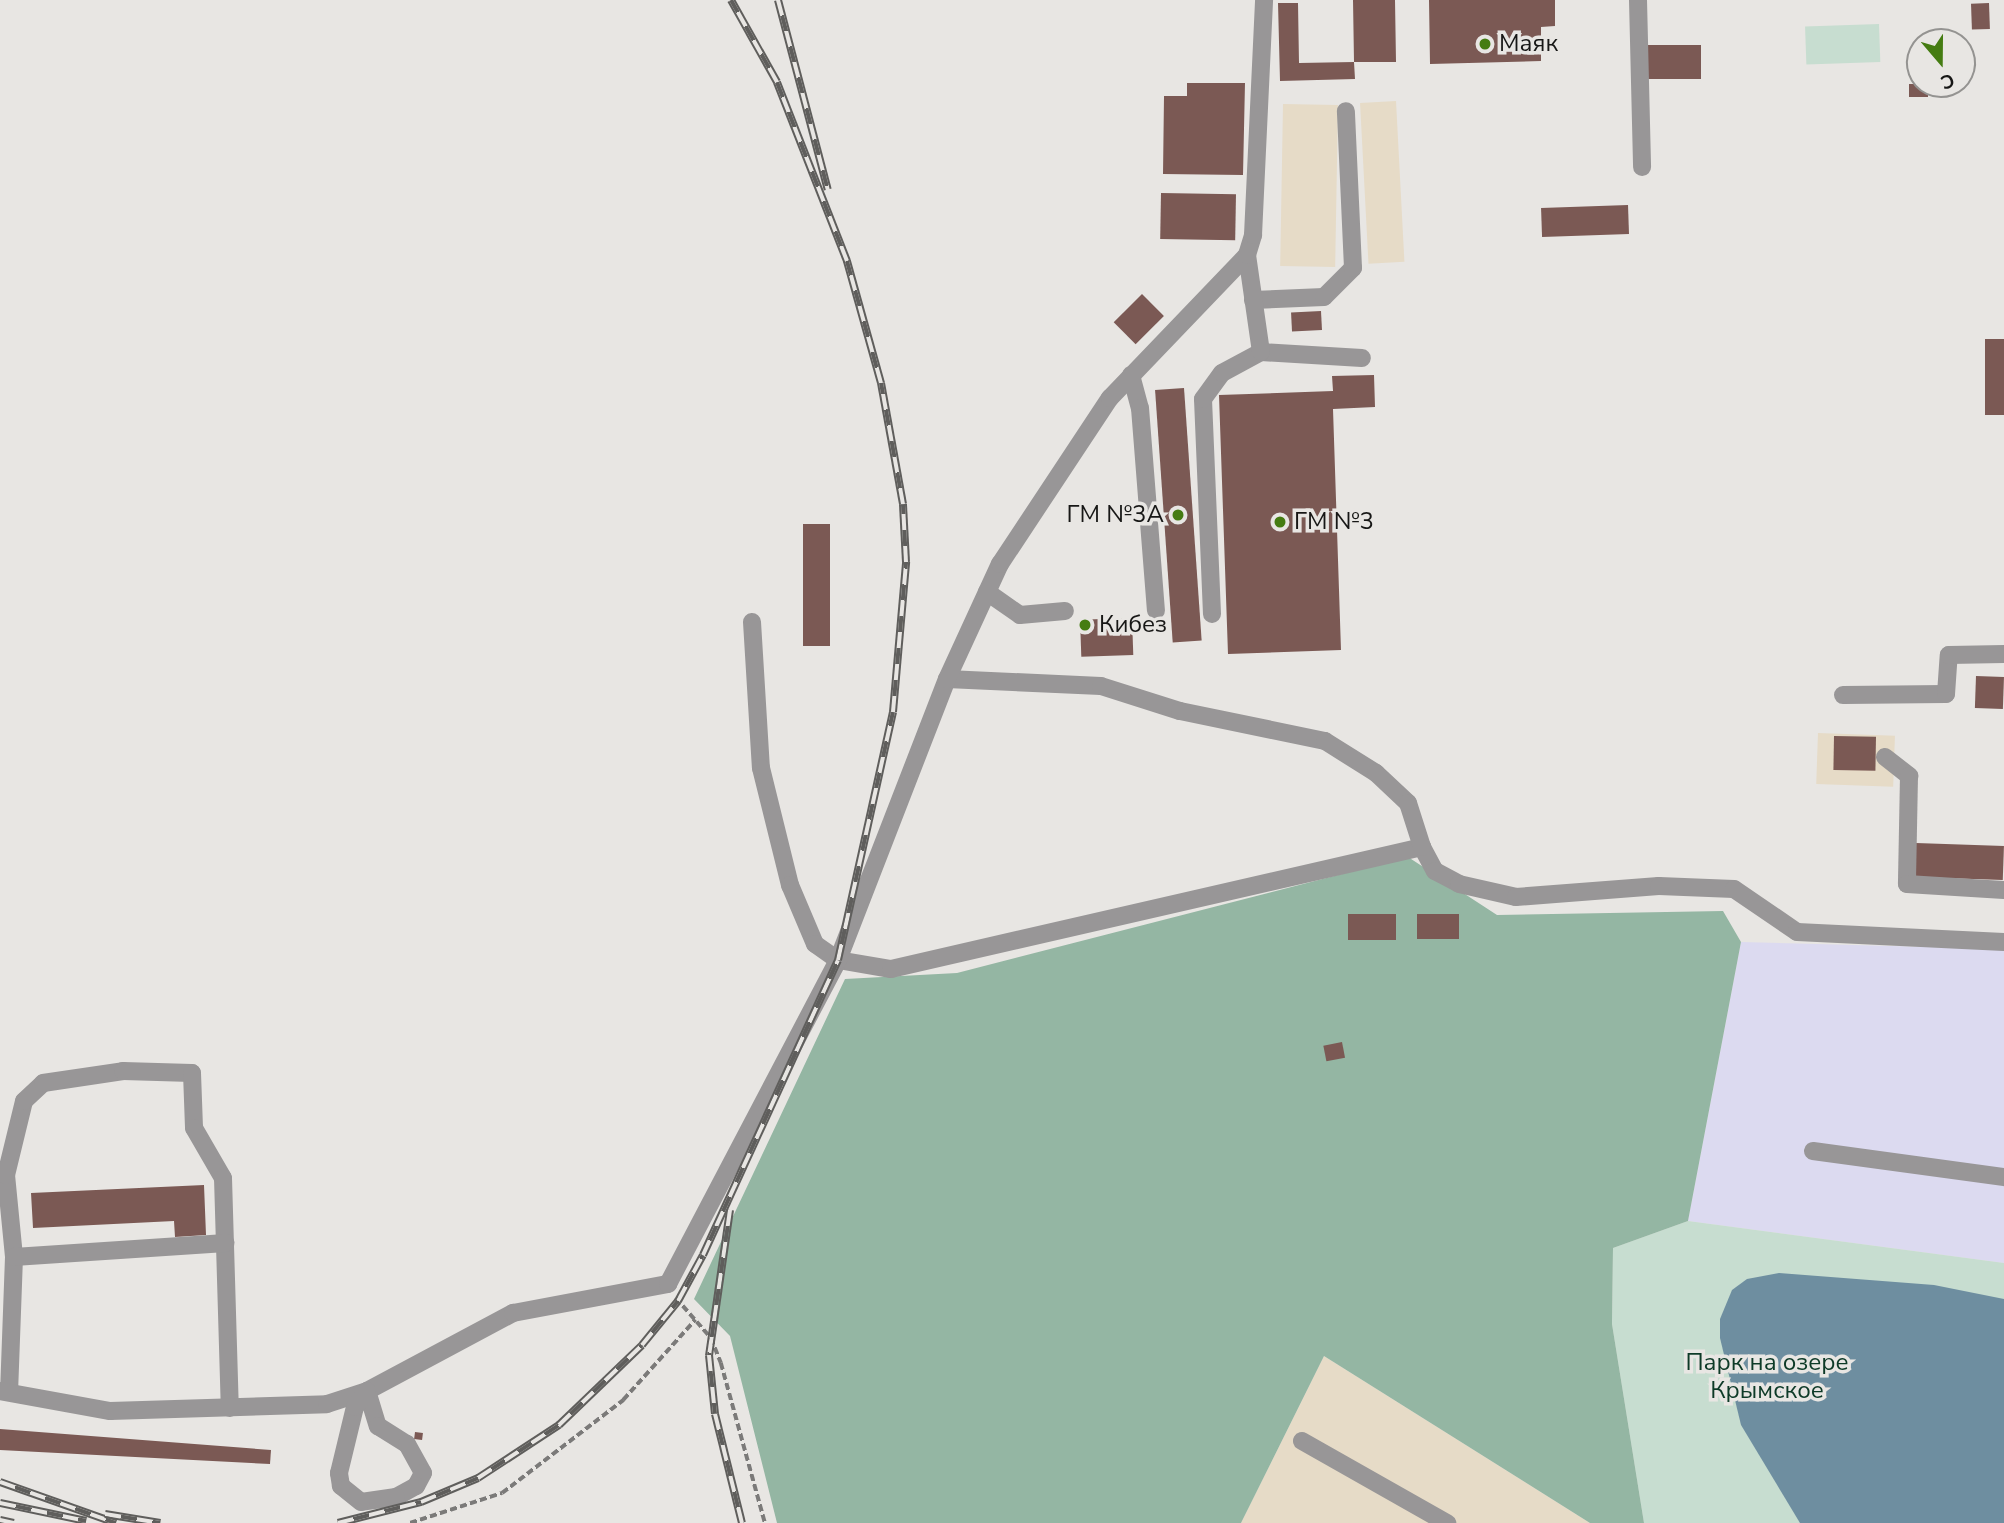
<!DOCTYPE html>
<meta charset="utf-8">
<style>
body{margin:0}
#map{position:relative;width:2004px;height:1523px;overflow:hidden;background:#e8e6e3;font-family:"Nunito Sans",sans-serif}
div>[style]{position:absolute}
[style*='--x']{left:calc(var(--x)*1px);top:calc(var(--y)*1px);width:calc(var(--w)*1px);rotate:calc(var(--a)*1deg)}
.commercial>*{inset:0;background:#dcdaf0}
.industrial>*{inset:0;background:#e6dbc7;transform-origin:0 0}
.green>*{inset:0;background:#c7ddd0;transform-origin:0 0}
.forest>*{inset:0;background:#94b6a3}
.water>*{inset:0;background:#6e8ea0}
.building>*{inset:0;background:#7b5954;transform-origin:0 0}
.path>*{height:3.5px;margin-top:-1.75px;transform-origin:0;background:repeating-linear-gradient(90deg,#7b7a79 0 7px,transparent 0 10.5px)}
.minor>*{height:18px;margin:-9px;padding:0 9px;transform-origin:9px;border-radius:9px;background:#989697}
.rail>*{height:8px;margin-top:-4px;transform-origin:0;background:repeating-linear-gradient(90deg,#e8e6e3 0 16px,#5f5e5c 0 32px);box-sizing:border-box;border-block:2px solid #5f5e5c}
.dots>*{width:19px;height:19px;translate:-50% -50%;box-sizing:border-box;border:4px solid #e8e6e3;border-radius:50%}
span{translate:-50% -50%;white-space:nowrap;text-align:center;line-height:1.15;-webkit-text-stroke:7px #e8e6e3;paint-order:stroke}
.poi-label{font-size:24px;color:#171716}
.left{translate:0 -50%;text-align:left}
.right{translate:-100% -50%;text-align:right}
.park-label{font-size:24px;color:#0d3a27}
.north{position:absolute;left:1906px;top:28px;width:70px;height:70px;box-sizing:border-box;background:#e8e6e3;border:2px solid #949391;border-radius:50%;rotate:160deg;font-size:19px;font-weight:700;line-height:28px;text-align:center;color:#171716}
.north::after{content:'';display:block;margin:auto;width:24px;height:32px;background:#457c12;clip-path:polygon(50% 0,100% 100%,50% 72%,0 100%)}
</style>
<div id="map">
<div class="commercial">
<div style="clip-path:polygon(1741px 942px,2004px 949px,2004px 1263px,1688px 1221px)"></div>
</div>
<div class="industrial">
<div style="left:1396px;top:101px;width:161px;height:36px;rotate:87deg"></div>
<div style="left:1283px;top:104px;width:55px;height:162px;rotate:1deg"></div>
<div style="left:1818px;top:733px;width:77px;height:51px;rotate:2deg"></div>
<div style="clip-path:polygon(1324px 1356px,1590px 1523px,1241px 1523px)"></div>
</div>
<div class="green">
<div style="left:1879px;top:24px;width:38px;height:74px;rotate:88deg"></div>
<div style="clip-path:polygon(1688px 1221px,2004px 1263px,2004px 1523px,1644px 1523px,1612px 1324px,1613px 1248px)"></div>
</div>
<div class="forest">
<div style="clip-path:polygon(1408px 857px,1497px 915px,1723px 911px,1741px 942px,1688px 1221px,1613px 1248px,1612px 1324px,1644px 1523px,1590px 1523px,1324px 1356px,1241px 1523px,777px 1523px,730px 1336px,694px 1299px,845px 979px,957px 973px)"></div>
</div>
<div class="water">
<div style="clip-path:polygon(1779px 1273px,1934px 1285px,2004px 1299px,2004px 1523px,1800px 1523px,1741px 1425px,1720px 1338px,1720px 1319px,1732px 1290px,1747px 1279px)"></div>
</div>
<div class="building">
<div style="clip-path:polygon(1353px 0,1395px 0,1396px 62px,1354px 62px,1355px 79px,1280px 81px,1278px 3px,1298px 3px,1299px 63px,1354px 62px)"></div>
<div style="clip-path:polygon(1429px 0,1555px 0,1555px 26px,1541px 27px,1541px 61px,1430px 64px)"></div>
<div style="left:1989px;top:3px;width:26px;height:18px;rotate:88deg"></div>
<div style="left:1644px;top:45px;width:57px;height:34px"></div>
<div style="clip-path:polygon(1187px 83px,1245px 83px,1243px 175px,1163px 174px,1164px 96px,1187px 96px)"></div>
<div style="left:1909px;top:84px;width:19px;height:13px"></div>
<div style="left:1161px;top:193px;width:75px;height:46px;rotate:1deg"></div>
<div style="left:1628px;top:205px;width:29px;height:87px;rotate:88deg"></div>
<div style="left:1142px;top:294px;width:31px;height:40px;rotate:45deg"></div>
<div style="left:1321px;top:311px;width:19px;height:30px;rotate:87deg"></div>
<div style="left:1985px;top:339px;width:19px;height:76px"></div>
<div style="clip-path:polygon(1374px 375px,1375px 407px,1333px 409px,1341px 650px,1228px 654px,1219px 395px,1333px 391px,1332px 376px)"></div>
<div style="left:1184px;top:388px;width:253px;height:29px;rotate:86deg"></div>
<div style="left:803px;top:524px;width:27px;height:122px"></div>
<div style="left:1132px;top:618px;width:37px;height:52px;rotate:88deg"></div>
<div style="left:1976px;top:676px;width:28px;height:32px;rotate:2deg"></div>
<div style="left:1834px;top:736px;width:42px;height:34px;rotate:1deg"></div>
<div style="left:1916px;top:843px;width:88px;height:34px;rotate:2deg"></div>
<div style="left:1348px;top:914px;width:48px;height:26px"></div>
<div style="left:1459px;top:914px;width:25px;height:42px;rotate:90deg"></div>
<div style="left:1342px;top:1042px;width:16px;height:19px;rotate:79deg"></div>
<div style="clip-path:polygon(204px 1185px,206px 1235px,175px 1237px,174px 1221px,33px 1228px,31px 1193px)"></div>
<div style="clip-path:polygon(0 1429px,271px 1450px,270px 1464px,0 1450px)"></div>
<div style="left:415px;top:1432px;width:8px;height:7px;rotate:7deg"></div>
</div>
<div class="path">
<div style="--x:676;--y:1298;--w:53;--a:48.8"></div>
<div style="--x:711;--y:1338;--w:27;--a:68"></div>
<div style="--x:721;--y:1363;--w:166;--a:74.6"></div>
<div style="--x:410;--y:1523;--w:97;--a:-18.1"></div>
<div style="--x:502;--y:1493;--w:153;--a:-37.5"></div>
<div style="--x:623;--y:1400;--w:108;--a:-48"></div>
</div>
<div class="minor">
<div style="--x:1638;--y:0;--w:167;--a:88.6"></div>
<div style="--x:1253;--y:300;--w:71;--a:-2.4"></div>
<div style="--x:1324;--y:297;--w:41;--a:-45"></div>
<div style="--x:1353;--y:268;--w:157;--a:-92.6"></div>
<div style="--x:1261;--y:352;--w:101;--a:3.4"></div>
<div style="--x:1131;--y:375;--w:34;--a:75"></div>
<div style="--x:1140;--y:408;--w:203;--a:85.5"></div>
<div style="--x:987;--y:592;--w:40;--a:34.9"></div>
<div style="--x:1020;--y:615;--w:45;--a:-5.1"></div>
<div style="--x:1212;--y:614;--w:215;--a:-92.4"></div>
<div style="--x:1203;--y:399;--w:32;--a:-54"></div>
<div style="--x:1222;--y:373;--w:44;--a:-28.3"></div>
<div style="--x:1261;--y:352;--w:98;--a:-98.2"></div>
<div style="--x:752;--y:622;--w:146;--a:86.5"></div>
<div style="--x:761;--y:768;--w:121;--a:76.1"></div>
<div style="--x:790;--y:885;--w:64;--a:67"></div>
<div style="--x:815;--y:944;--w:28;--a:35"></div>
<div style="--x:838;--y:960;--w:54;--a:9.6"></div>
<div style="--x:891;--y:969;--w:545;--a:-12.94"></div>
<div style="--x:1422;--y:847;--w:27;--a:62"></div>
<div style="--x:1435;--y:871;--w:27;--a:28"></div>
<div style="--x:1459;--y:884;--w:58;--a:12.8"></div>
<div style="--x:1516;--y:897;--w:143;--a:-4.4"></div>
<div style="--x:1659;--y:886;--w:75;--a:2.3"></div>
<div style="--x:1734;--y:889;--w:76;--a:34.3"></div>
<div style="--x:1797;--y:932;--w:207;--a:2.8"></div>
<div style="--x:947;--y:679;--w:154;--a:2.6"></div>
<div style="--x:1101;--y:686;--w:83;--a:17.6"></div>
<div style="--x:1180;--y:711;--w:148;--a:11.7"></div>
<div style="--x:1325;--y:741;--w:60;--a:32.1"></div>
<div style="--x:1376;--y:773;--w:44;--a:43.2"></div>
<div style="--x:1408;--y:803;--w:46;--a:72.3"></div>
<div style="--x:1843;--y:695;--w:103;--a:-0.6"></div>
<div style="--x:1946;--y:694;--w:39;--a:-86"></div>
<div style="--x:1949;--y:655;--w:55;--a:-1"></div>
<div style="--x:1885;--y:757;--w:31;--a:38"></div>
<div style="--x:1909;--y:776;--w:108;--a:91.1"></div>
<div style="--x:1907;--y:884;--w:97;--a:3.5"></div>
<div style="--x:1813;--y:1151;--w:193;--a:7.8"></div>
<div style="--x:0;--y:1175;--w:6;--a:0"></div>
<div style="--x:6;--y:1175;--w:82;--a:84.4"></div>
<div style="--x:14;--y:1257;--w:135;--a:92.1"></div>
<div style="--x:6;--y:1175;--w:76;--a:-76.3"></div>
<div style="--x:24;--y:1101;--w:26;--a:-43"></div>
<div style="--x:43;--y:1083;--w:81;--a:-8.5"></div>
<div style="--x:123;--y:1071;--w:69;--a:1.7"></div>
<div style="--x:192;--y:1073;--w:55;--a:87.9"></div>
<div style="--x:194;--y:1128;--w:58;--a:59.9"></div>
<div style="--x:223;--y:1178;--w:230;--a:88.3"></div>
<div style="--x:14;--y:1257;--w:212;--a:-3.8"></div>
<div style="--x:0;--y:1391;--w:112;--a:10.3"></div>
<div style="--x:110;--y:1411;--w:217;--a:-1.8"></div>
<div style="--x:327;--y:1404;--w:42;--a:-18"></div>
<div style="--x:367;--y:1391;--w:166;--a:-28.1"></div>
<div style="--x:513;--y:1313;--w:158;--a:-10.6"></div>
<div style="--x:668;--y:1284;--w:366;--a:-62.3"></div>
<div style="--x:838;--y:960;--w:301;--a:-68.8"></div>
<div style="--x:947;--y:679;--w:127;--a:-65.3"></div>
<div style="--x:1000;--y:564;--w:199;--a:-56.5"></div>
<div style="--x:1110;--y:398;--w:198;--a:-46.2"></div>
<div style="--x:1247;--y:255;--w:21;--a:-73"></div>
<div style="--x:1253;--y:235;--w:235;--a:-87.3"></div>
<div style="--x:367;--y:1391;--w:37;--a:73"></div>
<div style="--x:378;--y:1426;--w:34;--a:32"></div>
<div style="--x:407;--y:1444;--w:33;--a:61"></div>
<div style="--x:423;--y:1473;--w:15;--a:118"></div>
<div style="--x:416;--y:1486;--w:23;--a:151"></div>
<div style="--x:396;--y:1497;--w:35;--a:172"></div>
<div style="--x:361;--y:1502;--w:26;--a:-141"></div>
<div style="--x:341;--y:1486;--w:13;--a:-99"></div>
<div style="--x:339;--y:1473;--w:68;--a:-76.4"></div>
<div style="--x:355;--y:1407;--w:20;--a:-53"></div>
<div style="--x:1302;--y:1441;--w:167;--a:29.5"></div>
</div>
<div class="rail">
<div style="--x:778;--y:0;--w:196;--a:75.3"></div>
<div style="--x:730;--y:1210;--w:147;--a:98.2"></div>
<div style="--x:709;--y:1355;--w:59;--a:84.2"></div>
<div style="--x:715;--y:1414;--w:112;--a:76.1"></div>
<div style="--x:0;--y:1482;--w:123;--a:19.5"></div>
<div style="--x:0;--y:1503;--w:88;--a:11.8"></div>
<div style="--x:105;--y:1514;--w:56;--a:9.3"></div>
<div style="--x:0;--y:1520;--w:14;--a:12"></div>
<div style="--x:338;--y:1523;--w:86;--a:-14.2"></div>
<div style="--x:421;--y:1502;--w:62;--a:-22.8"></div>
<div style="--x:478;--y:1478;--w:97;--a:-33.2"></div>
<div style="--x:559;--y:1425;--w:115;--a:-43.9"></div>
<div style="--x:642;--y:1345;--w:57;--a:-50.7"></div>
<div style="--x:678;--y:1301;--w:52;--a:-61.5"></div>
<div style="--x:703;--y:1255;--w:324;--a:-65.4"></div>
<div style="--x:838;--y:960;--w:254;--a:-77.5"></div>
<div style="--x:893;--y:712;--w:151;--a:-85"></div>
<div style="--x:906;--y:562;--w:58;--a:-93"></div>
<div style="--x:903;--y:504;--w:123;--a:-100.3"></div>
<div style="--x:881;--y:383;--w:127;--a:-105.6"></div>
<div style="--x:847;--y:261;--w:192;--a:-111.4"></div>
<div style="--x:777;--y:82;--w:94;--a:-119.3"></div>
</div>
<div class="dots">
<div style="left:1485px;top:44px;background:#457c12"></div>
<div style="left:1178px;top:515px;background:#457c12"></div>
<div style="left:1280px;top:522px;background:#457c12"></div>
<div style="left:1085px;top:625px;background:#457c12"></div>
</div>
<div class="poi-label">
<span class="left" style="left:1499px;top:44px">Маяк</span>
<span class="right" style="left:1164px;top:515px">ГМ №3А</span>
<span class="left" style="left:1294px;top:522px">ГМ №3</span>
<span class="left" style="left:1099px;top:625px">Кибез</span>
</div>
<div class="park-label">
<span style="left:1767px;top:1377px">Парк на озере<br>Крымское</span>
</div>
<div class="north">С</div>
</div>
